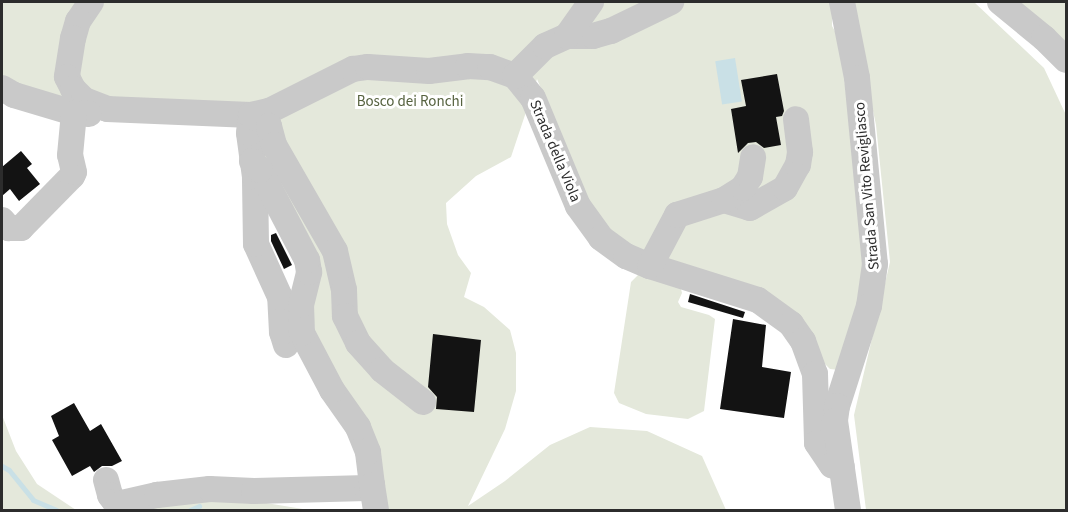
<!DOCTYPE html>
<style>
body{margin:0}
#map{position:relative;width:1068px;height:512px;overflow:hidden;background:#fff;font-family:"Source Sans 3",sans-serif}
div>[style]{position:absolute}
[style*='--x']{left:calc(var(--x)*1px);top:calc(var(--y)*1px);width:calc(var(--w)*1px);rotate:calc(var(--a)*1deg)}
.green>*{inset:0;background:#e4e8db}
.water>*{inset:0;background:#c9e0e6;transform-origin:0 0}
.stream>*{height:5px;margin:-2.5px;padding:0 2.5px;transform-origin:2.5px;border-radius:2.5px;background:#c9e0e6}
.building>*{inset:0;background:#131313}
.minor>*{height:26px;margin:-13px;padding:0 13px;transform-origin:13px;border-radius:13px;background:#c9c9c9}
span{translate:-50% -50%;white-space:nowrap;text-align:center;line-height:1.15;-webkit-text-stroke:6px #fff;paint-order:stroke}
.park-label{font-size:15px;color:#56623f}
.street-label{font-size:15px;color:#2c2c2c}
.frame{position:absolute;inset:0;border:3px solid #2c2c2c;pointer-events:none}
</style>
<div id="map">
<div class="green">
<div style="clip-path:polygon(2px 2px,832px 2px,832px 26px,840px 40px,866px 272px,839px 370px,830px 369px,823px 362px,810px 337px,636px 251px,596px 218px,537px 79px,511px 157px,476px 176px,446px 203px,447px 224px,458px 255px,471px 273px,464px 297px,484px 307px,510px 330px,516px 353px,516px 391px,505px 429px,468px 506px,505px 481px,550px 445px,590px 427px,647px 431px,702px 456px,726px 510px,380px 510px,316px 351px,311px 285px,261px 164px,257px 127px,83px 107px,2px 80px)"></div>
<div style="clip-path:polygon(854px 2px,974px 2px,1044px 68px,1066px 115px,1066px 510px,866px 510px,854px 415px,890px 262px,876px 125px,853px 16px)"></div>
<div style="clip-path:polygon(1019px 2px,1066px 2px,1066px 48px)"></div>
<div style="clip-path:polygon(645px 273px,680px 285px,682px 293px,678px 302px,681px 307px,709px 315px,715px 319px,704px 411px,688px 419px,646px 414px,619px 403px,614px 393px,631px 282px,638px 275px)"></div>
<div style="clip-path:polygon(2px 415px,16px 451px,37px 484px,76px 510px,2px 510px)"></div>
<div style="clip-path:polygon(194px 497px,260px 502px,309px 510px,140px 510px)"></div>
</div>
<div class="water">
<div style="left:735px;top:58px;width:44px;height:20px;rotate:81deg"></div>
</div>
<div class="stream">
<div style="--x:2;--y:466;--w:8;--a:30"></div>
<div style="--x:9;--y:470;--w:38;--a:51"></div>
<div style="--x:33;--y:500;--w:25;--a:23"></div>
<div style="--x:190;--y:510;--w:10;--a:-24"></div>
</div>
<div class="building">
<div style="clip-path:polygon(777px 74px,784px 111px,782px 116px,776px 117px,781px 145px,764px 148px,756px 142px,748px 143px,738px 153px,731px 109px,746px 106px,741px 80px)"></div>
<div style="clip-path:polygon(21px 151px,32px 164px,27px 168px,40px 184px,19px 201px,10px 189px,2px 196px,2px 167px)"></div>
<div style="clip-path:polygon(276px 233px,292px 265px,284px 269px,271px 241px,271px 235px)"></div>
<div style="clip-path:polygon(690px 294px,745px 312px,743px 318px,688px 302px)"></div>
<div style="clip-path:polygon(733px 319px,766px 325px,762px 367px,791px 372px,784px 418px,720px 409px)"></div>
<div style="clip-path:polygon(433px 334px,481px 340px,474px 412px,436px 409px,437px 397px,428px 387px)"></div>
<div style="clip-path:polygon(74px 403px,90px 431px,101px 424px,122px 461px,112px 466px,102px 466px,94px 472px,90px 466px,72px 476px,52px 440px,59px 436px,51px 416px)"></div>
</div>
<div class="minor">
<div style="--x:91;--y:2;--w:23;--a:124"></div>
<div style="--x:78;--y:21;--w:18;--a:106"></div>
<div style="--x:73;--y:38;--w:39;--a:99"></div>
<div style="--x:67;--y:77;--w:13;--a:63"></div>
<div style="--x:73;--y:89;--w:16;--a:45"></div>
<div style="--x:84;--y:100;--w:25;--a:21"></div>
<div style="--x:107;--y:109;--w:144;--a:2.4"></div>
<div style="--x:251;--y:115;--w:18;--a:-13"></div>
<div style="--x:269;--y:111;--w:94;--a:-26.6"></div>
<div style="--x:353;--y:69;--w:15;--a:-8"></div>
<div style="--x:368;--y:67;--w:61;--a:3.8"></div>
<div style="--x:429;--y:71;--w:39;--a:-7"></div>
<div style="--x:468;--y:66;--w:22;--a:3"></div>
<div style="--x:490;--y:67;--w:27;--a:20"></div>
<div style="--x:515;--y:76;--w:28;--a:51"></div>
<div style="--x:533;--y:98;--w:117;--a:67.4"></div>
<div style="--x:578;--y:206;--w:39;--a:54"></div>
<div style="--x:601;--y:238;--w:31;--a:36"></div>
<div style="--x:626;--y:256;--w:26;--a:23"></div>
<div style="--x:650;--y:266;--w:113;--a:17.5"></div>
<div style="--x:758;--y:300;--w:41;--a:36"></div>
<div style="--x:791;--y:324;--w:21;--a:55"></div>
<div style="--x:803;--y:341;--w:35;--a:70"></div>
<div style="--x:815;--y:374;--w:69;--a:88.3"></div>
<div style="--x:817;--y:443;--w:27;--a:56"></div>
<div style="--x:832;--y:465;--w:10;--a:11"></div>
<div style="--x:842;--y:2;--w:77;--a:78.8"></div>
<div style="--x:857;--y:78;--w:187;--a:84.5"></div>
<div style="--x:875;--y:264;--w:42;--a:98.1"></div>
<div style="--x:869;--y:306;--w:105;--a:107.7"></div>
<div style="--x:837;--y:406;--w:15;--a:98"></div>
<div style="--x:835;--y:421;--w:90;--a:81.7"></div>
<div style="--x:1000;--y:2;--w:57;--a:39.3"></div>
<div style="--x:1044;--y:38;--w:31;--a:45"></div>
<div style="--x:567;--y:36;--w:26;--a:0"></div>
<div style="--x:593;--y:36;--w:19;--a:-16"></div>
<div style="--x:611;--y:31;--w:67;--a:-25.8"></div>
<div style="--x:515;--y:76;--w:42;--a:-45"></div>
<div style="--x:545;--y:46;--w:24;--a:-24"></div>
<div style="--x:567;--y:36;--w:42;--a:-54.8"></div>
<div style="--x:2;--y:88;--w:14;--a:30"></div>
<div style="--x:14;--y:95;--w:63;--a:16.7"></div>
<div style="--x:74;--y:113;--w:15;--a:4"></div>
<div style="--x:724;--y:200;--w:27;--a:17"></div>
<div style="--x:750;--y:208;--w:40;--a:-29.7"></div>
<div style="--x:785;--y:188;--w:26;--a:-61"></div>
<div style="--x:798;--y:165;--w:13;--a:-81"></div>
<div style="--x:800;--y:152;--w:33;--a:-97"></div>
<div style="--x:2;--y:220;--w:11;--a:49"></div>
<div style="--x:9;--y:228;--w:12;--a:0"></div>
<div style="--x:21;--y:228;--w:73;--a:-45.6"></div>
<div style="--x:72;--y:176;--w:4;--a:-63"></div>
<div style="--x:74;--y:172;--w:17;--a:-103"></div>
<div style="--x:70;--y:155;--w:42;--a:-84.6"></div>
<div style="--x:650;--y:266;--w:58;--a:-62.1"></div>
<div style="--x:677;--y:215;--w:49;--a:-17.7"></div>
<div style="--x:724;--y:200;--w:22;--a:-32"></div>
<div style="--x:743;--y:188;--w:13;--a:-58"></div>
<div style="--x:750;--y:177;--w:20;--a:-81"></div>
<div style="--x:286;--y:345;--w:14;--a:-107"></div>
<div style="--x:282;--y:332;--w:35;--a:-93"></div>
<div style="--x:280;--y:297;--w:58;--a:-114.4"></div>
<div style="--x:256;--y:244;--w:67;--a:-90.9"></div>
<div style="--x:255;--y:177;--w:44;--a:-97.8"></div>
<div style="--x:249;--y:133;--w:18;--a:-84"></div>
<div style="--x:251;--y:115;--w:21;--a:31"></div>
<div style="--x:269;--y:126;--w:20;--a:75"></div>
<div style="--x:274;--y:145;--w:122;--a:60.1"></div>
<div style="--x:335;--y:251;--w:40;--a:77"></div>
<div style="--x:344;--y:290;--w:26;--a:88"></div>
<div style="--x:345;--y:316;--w:30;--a:64"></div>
<div style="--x:358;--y:343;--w:36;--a:48"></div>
<div style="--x:382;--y:370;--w:52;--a:38"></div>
<div style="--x:106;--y:480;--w:16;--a:75"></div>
<div style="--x:110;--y:495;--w:9;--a:54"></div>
<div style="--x:115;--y:502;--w:7;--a:8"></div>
<div style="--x:122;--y:503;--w:36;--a:-13"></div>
<div style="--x:157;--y:495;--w:53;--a:-6.5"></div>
<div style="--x:210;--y:489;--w:44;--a:2.6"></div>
<div style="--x:254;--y:491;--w:113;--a:-1.5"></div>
<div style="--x:367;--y:488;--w:6;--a:-31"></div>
<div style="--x:372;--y:485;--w:33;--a:-97"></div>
<div style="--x:368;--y:452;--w:27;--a:-112"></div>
<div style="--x:358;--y:427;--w:45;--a:-125.1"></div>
<div style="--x:332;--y:390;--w:64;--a:-117.8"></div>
<div style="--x:302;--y:333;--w:28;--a:-92"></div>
<div style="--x:301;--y:305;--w:34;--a:-76"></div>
<div style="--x:309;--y:272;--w:12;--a:-99"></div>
<div style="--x:307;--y:260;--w:102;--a:-117.6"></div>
<div style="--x:260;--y:170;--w:12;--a:-132"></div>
<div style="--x:372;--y:485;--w:25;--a:81"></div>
</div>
<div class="park-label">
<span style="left:410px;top:102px">Bosco dei Ronchi</span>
</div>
<div class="street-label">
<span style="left:555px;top:151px;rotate:67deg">Strada della Viola</span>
<span style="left:867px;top:186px;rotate:-95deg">Strada San Vito Revigliasco</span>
</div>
<div class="frame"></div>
</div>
